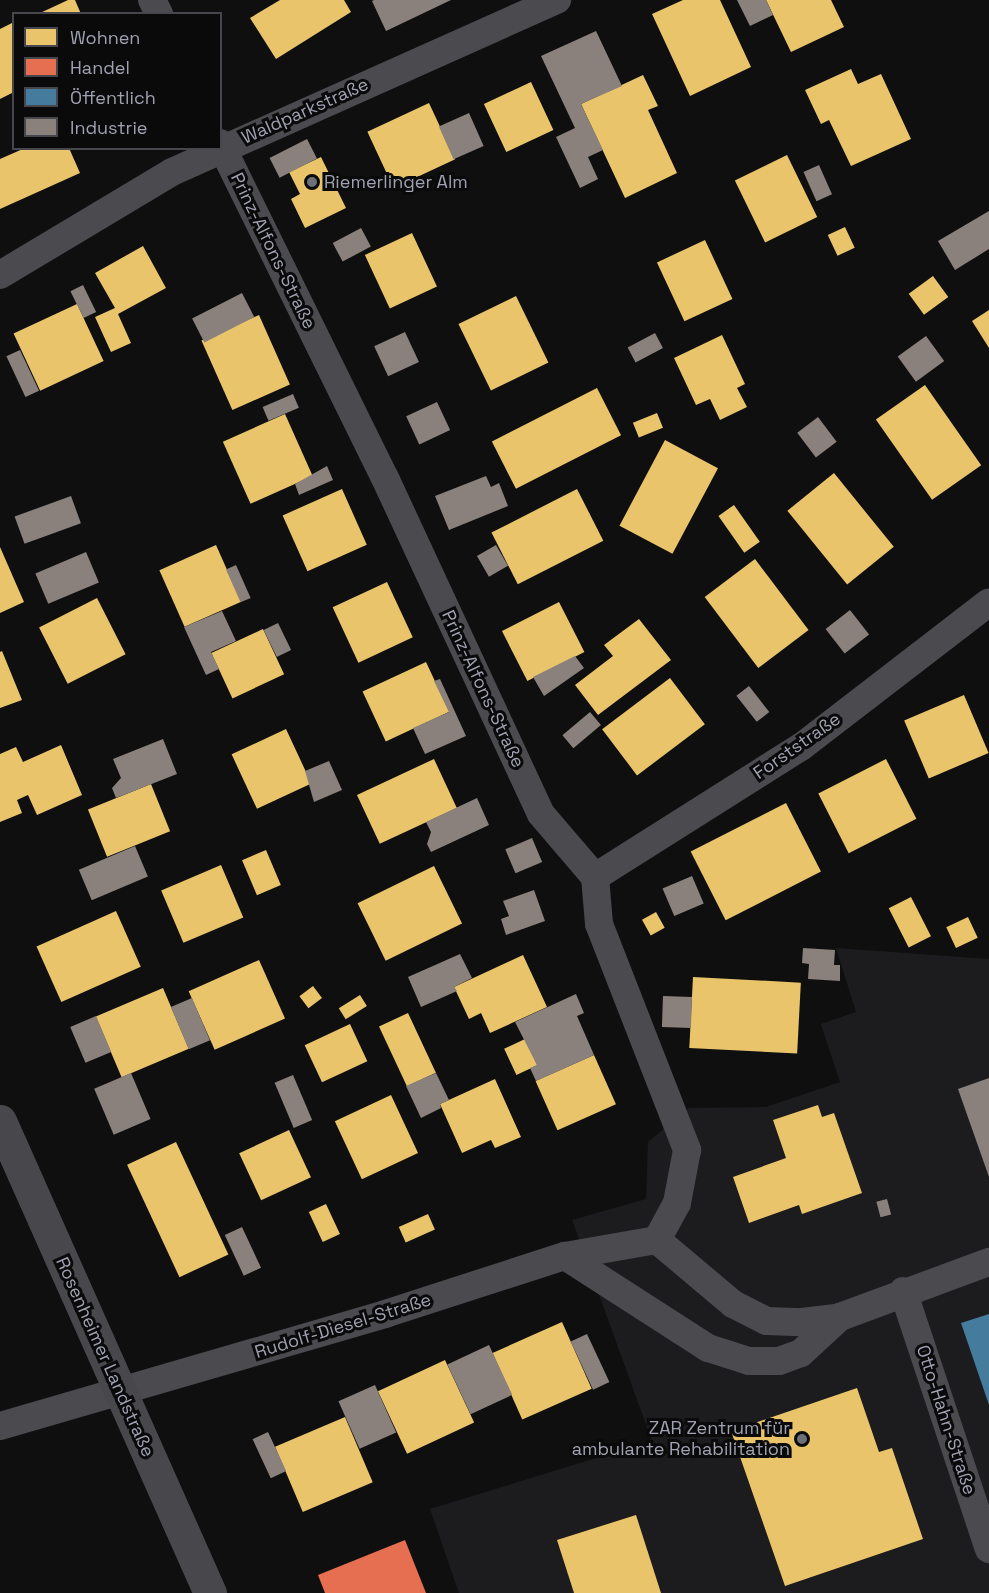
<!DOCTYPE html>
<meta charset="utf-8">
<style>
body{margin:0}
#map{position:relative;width:989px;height:1593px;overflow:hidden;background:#0f0f10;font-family:"Space Grotesk",sans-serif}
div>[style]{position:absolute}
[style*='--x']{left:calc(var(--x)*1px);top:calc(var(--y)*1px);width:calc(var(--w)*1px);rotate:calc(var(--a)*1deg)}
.built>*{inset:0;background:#1c1c1e}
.homes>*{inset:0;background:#e9c46a;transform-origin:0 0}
.shops>*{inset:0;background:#e76f51}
.public>*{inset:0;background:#457b9d}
.industry>*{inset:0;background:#8a817c;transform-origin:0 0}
.street>*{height:28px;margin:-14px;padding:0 14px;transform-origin:14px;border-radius:14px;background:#4a4a4f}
.secondary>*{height:33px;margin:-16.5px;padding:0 16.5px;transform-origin:16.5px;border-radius:16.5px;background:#48484c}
.dots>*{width:16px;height:16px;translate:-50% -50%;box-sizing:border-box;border:3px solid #0a0a0b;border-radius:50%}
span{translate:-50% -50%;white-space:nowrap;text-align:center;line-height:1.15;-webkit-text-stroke:6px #0a0a0b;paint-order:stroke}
.street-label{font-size:18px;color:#a0a2b1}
.poi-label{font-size:18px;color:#a0a2b1}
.left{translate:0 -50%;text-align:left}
.right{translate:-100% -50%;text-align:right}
.legend{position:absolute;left:12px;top:12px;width:210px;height:138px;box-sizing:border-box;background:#0a0a0b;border:2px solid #46474d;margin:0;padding:8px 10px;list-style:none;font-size:18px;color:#a0a2b1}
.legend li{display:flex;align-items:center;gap:12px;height:30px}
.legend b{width:30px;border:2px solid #46474d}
</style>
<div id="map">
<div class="built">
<div style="clip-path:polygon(836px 948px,989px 959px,989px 1593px,459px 1593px,430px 1509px,652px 1441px,572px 1220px,646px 1199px,648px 1142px,689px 1108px,766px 1107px,840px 1082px,821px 1024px,856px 1012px)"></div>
</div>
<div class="homes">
<div style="clip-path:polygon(68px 0,75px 0,81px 14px,38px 14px)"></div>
<div style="clip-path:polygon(280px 0,344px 0,351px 12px,276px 59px,250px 18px)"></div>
<div style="clip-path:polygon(683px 0,720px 0,751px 67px,690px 96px,652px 14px)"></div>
<div style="clip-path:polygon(766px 0,831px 0,844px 27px,791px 52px)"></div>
<div style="clip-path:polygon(14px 22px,14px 92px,0 99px,0 29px)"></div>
<div style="clip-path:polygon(851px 69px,858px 84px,881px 74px,911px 139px,851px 166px,829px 120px,821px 124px,805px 90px)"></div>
<div style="clip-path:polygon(643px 75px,658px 106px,648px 110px,677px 173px,625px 198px,581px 104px)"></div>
<div style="left:531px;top:82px;width:53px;height:52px;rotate:65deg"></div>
<div style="left:429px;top:103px;width:62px;height:68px;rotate:65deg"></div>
<div style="clip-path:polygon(25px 148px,69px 148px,80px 173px,0 209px,0 159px)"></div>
<div style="left:787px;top:155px;width:69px;height:58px;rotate:64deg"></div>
<div style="clip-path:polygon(321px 157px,346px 208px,305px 228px,291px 199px,300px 194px,289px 172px)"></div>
<div style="left:845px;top:227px;width:23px;height:19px;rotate:65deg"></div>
<div style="left:412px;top:233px;width:59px;height:52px;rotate:65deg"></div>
<div style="left:705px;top:240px;width:65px;height:53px;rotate:65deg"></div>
<div style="clip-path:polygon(143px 246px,166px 288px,118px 314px,131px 343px,111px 352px,95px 317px,115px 308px,95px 273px)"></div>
<div style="left:933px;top:276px;width:26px;height:30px;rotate:54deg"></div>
<div style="left:516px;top:296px;width:74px;height:64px;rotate:64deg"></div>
<div style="left:77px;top:304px;width:63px;height:70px;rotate:65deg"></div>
<div style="clip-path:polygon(989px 310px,989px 348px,972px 321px)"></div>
<div style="left:259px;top:315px;width:76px;height:63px;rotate:66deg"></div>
<div style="clip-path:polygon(722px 335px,745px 384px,737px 388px,747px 407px,720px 420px,710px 399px,696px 405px,674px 358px)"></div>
<div style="left:925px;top:385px;width:98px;height:60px;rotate:55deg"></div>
<div style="left:597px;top:388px;width:53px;height:118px;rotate:63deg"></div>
<div style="left:657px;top:413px;width:16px;height:26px;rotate:68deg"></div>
<div style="left:285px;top:414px;width:68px;height:68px;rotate:66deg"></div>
<div style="left:665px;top:440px;width:60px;height:97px;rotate:28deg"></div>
<div style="left:834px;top:473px;width:95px;height:60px;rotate:51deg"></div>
<div style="left:342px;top:489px;width:61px;height:65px;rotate:66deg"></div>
<div style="left:577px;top:489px;width:58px;height:96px;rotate:63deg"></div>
<div style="left:734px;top:505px;width:45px;height:19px;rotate:55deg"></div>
<div style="left:216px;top:545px;width:62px;height:62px;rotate:66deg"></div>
<div style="clip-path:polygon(0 547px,24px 602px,0 613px)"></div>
<div style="left:755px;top:559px;width:89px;height:63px;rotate:53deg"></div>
<div style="left:387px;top:582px;width:61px;height:60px;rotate:65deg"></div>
<div style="left:97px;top:598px;width:63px;height:65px;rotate:63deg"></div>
<div style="left:559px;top:602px;width:56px;height:64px;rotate:63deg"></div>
<div style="clip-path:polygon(639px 619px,671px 660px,598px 715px,575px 685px,613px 656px,604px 645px)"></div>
<div style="left:263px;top:629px;width:50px;height:57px;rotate:65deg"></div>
<div style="clip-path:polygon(2px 651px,22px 700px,0 708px,0 652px)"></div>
<div style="left:426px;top:662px;width:55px;height:70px;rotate:65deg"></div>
<div style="left:670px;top:678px;width:58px;height:85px;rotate:53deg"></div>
<div style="left:964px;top:695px;width:63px;height:65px;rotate:67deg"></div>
<div style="left:286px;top:729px;width:60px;height:60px;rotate:65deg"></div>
<div style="clip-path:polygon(61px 745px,82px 795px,37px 815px,28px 795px,17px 800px,22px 813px,0 822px,0 754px,16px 747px,23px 762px)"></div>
<div style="left:434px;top:759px;width:54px;height:85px;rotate:65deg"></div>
<div style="left:886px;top:759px;width:67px;height:76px;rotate:63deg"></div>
<div style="left:151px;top:784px;width:51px;height:68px;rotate:68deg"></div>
<div style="left:786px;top:803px;width:77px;height:107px;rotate:63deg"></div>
<div style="left:266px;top:850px;width:38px;height:26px;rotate:67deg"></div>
<div style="left:221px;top:865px;width:57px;height:65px;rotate:67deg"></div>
<div style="left:434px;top:866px;width:64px;height:85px;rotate:64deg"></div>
<div style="left:911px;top:897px;width:44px;height:25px;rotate:63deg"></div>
<div style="left:116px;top:911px;width:61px;height:87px;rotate:66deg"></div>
<div style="left:656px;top:912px;width:18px;height:16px;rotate:61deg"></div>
<div style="left:968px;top:917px;width:23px;height:24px;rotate:65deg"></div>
<div style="clip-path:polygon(523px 955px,547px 1007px,490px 1033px,481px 1013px,469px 1019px,454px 987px)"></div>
<div style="left:259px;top:960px;width:64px;height:77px;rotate:66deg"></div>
<div style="left:693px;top:977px;width:108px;height:71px;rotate:3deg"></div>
<div style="left:313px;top:986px;width:15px;height:17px;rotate:53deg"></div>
<div style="left:163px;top:988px;width:66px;height:73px;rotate:67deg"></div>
<div style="left:360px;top:995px;width:13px;height:25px;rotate:58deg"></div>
<div style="left:408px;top:1013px;width:66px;height:32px;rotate:65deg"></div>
<div style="left:350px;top:1024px;width:41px;height:50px;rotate:65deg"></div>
<div style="left:525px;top:1039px;width:29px;height:23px;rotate:65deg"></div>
<div style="left:594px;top:1055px;width:54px;height:64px;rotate:66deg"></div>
<div style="clip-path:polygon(495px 1079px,521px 1137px,495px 1148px,491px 1140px,462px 1153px,440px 1104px)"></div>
<div style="left:391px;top:1095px;width:64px;height:62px;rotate:65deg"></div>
<div style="clip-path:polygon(818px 1105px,822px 1117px,834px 1113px,862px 1193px,802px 1214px,799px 1205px,749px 1223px,733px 1177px,786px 1158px,773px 1120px)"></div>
<div style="left:289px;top:1130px;width:52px;height:55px;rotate:65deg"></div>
<div style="left:176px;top:1142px;width:124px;height:54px;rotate:65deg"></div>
<div style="left:326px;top:1204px;width:33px;height:19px;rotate:65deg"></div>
<div style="left:428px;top:1214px;width:17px;height:32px;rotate:66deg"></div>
<div style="left:562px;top:1322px;width:73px;height:76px;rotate:66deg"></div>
<div style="left:445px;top:1360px;width:69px;height:74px;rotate:65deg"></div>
<div style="clip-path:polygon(857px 1388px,879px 1452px,892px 1448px,923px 1539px,785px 1586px,731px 1431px)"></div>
<div style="left:345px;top:1417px;width:71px;height:76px;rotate:67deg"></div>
<div style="clip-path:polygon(636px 1515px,661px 1593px,574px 1593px,557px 1540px)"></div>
</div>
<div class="shops">
<div style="clip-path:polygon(405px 1540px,426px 1593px,325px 1593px,318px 1575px)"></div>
</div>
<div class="public">
<div style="clip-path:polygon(989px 1314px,989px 1405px,961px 1323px)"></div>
</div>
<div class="industry">
<div style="clip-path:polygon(451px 0,386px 31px,372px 1px,374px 0)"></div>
<div style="clip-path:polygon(737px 0,766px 0,773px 15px,750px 26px)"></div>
<div style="clip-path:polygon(596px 31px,622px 86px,581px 104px,603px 150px,588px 157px,598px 179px,580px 188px,556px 137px,575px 128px,541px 56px)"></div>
<div style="left:469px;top:113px;width:36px;height:33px;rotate:66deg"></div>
<div style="left:307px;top:139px;width:22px;height:42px;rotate:63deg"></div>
<div style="left:819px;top:165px;width:32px;height:17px;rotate:66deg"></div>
<div style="clip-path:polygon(989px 211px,989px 249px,955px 270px,938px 241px)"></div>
<div style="left:361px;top:228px;width:21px;height:32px;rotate:62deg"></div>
<div style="left:83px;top:285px;width:30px;height:14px;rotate:64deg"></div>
<div style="left:242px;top:293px;width:27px;height:56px;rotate:63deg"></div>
<div style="left:405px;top:332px;width:33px;height:34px;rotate:65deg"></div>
<div style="left:655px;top:333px;width:17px;height:31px;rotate:62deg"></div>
<div style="left:926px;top:336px;width:31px;height:35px;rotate:54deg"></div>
<div style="left:20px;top:350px;width:45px;height:15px;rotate:65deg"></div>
<div style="left:293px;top:394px;width:15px;height:33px;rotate:67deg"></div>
<div style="left:437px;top:402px;width:31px;height:34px;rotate:65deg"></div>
<div style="left:818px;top:417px;width:31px;height:26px;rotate:53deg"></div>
<div style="clip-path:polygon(327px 466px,333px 480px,299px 495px,295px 484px)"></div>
<div style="clip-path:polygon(486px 476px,491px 487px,499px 483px,508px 506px,449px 530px,435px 496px)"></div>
<div style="left:71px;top:496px;width:29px;height:60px;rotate:70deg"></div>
<div style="left:496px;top:545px;width:24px;height:22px;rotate:60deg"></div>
<div style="left:86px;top:552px;width:33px;height:55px;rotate:67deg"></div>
<div style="left:236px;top:565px;width:36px;height:11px;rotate:66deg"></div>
<div style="left:850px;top:610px;width:31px;height:31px;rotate:52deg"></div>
<div style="clip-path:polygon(222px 611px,236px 641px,211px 652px,219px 669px,206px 675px,184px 627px)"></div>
<div style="left:278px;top:623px;width:30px;height:16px;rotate:64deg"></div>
<div style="clip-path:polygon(575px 656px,584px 668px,544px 696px,533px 677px)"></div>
<div style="clip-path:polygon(440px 679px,466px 736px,425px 754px,413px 728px,449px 712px,434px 681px)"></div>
<div style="left:749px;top:686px;width:33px;height:16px;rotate:52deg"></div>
<div style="left:590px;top:712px;width:17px;height:36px;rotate:50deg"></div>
<div style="clip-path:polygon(163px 739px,177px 774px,116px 798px,112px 788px,121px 778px,113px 759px)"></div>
<div style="clip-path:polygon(329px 761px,342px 790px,314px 802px,305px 771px)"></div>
<div style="clip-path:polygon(477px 798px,489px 825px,431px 852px,427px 844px,431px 832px,426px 822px)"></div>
<div style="left:532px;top:838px;width:26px;height:29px;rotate:67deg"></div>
<div style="left:135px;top:846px;width:33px;height:61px;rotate:67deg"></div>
<div style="left:692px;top:876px;width:30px;height:32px;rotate:67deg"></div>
<div style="clip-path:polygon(534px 890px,545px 921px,506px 935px,501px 919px,509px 916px,503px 901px)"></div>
<div style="clip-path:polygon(803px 948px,835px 950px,834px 965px,840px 965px,840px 981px,808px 979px,809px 964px,802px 963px)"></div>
<div style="clip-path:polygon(460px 954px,472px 978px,454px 987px,457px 991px,421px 1007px,408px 977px)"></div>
<div style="clip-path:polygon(576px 994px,584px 1013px,577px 1016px,594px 1055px,536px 1081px,530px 1068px,537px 1065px,515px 1022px)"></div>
<div style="left:663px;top:996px;width:29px;height:31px;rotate:2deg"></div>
<div style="left:192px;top:998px;width:46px;height:23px;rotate:67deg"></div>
<div style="left:96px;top:1016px;width:39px;height:28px;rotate:67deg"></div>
<div style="left:131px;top:1073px;width:50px;height:40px;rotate:67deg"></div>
<div style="clip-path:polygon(436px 1073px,449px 1100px,440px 1104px,441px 1108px,421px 1118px,406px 1086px)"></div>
<div style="left:293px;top:1075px;width:49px;height:20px;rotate:67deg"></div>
<div style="clip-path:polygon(989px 1078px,989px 1177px,958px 1089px)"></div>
<div style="left:887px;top:1199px;width:16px;height:11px;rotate:75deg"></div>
<div style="left:242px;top:1227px;width:45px;height:19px;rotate:65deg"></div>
<div style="left:587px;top:1334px;width:53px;height:18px;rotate:65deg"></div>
<div style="left:489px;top:1345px;width:55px;height:46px;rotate:65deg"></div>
<div style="left:375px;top:1385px;width:52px;height:40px;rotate:66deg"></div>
<div style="left:268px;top:1432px;width:43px;height:17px;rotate:65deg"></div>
</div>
<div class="street">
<div style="--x:152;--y:0;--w:16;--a:63"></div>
<div style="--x:220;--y:143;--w:373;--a:63.8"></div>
<div style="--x:385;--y:478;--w:370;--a:65.1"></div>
<div style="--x:541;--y:814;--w:83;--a:49.4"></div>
<div style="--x:595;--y:877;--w:47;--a:85.1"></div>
<div style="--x:599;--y:924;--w:243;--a:68.7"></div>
<div style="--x:687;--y:1150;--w:54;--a:100.7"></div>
<div style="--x:677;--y:1203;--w:42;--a:118.4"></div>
<div style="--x:0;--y:275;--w:200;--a:-30.9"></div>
<div style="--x:172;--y:172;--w:422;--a:-24.1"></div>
<div style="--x:595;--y:877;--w:244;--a:-32.3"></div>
<div style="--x:801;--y:747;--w:237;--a:-37.6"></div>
<div style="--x:657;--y:1240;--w:99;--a:40.1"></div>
<div style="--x:733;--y:1304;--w:37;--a:27"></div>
<div style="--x:766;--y:1321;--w:36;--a:2"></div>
<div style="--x:802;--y:1322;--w:38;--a:-7"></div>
<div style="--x:840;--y:1317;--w:159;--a:-20.3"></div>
<div style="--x:565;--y:1256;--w:170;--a:32.8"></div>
<div style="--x:708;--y:1348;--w:43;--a:17.6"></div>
<div style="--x:749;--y:1361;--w:30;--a:0"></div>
<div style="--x:779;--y:1361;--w:23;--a:-20"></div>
<div style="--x:801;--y:1353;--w:53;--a:-42.7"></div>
<div style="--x:903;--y:1291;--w:272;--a:71.6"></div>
<div style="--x:0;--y:1426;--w:401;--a:-16.2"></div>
<div style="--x:385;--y:1314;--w:189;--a:-17.9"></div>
<div style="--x:565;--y:1256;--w:93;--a:-9.9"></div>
</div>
<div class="secondary">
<div style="--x:0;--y:1121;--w:517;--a:66.01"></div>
</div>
<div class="dots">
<div style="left:312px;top:182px;background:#6d6f79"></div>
<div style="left:802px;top:1439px;background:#6d6f79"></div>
</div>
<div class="street-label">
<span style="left:305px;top:111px;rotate:-24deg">Waldparkstraße</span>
<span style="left:273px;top:251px;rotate:64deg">Prinz-Alfons-Straße</span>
<span style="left:483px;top:689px;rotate:65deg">Prinz-Alfons-Straße</span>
<span style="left:797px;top:746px;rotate:-35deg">Forststraße</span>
<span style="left:343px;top:1326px;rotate:-17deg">Rudolf-Diesel-Straße</span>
<span style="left:105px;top:1357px;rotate:66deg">Rosenheimer Landstraße</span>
<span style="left:946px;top:1420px;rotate:72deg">Otto-Hahn-Straße</span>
</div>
<div class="poi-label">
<span class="left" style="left:324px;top:182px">Riemerlinger Alm</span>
<span class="right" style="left:790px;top:1439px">ZAR Zentrum für<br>ambulante Rehabilitation</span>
</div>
<ul class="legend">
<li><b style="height:16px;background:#e9c46a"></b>Wohnen</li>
<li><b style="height:16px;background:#e76f51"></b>Handel</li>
<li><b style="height:16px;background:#457b9d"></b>Öffentlich</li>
<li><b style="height:16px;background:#8a817c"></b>Industrie</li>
</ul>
</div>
